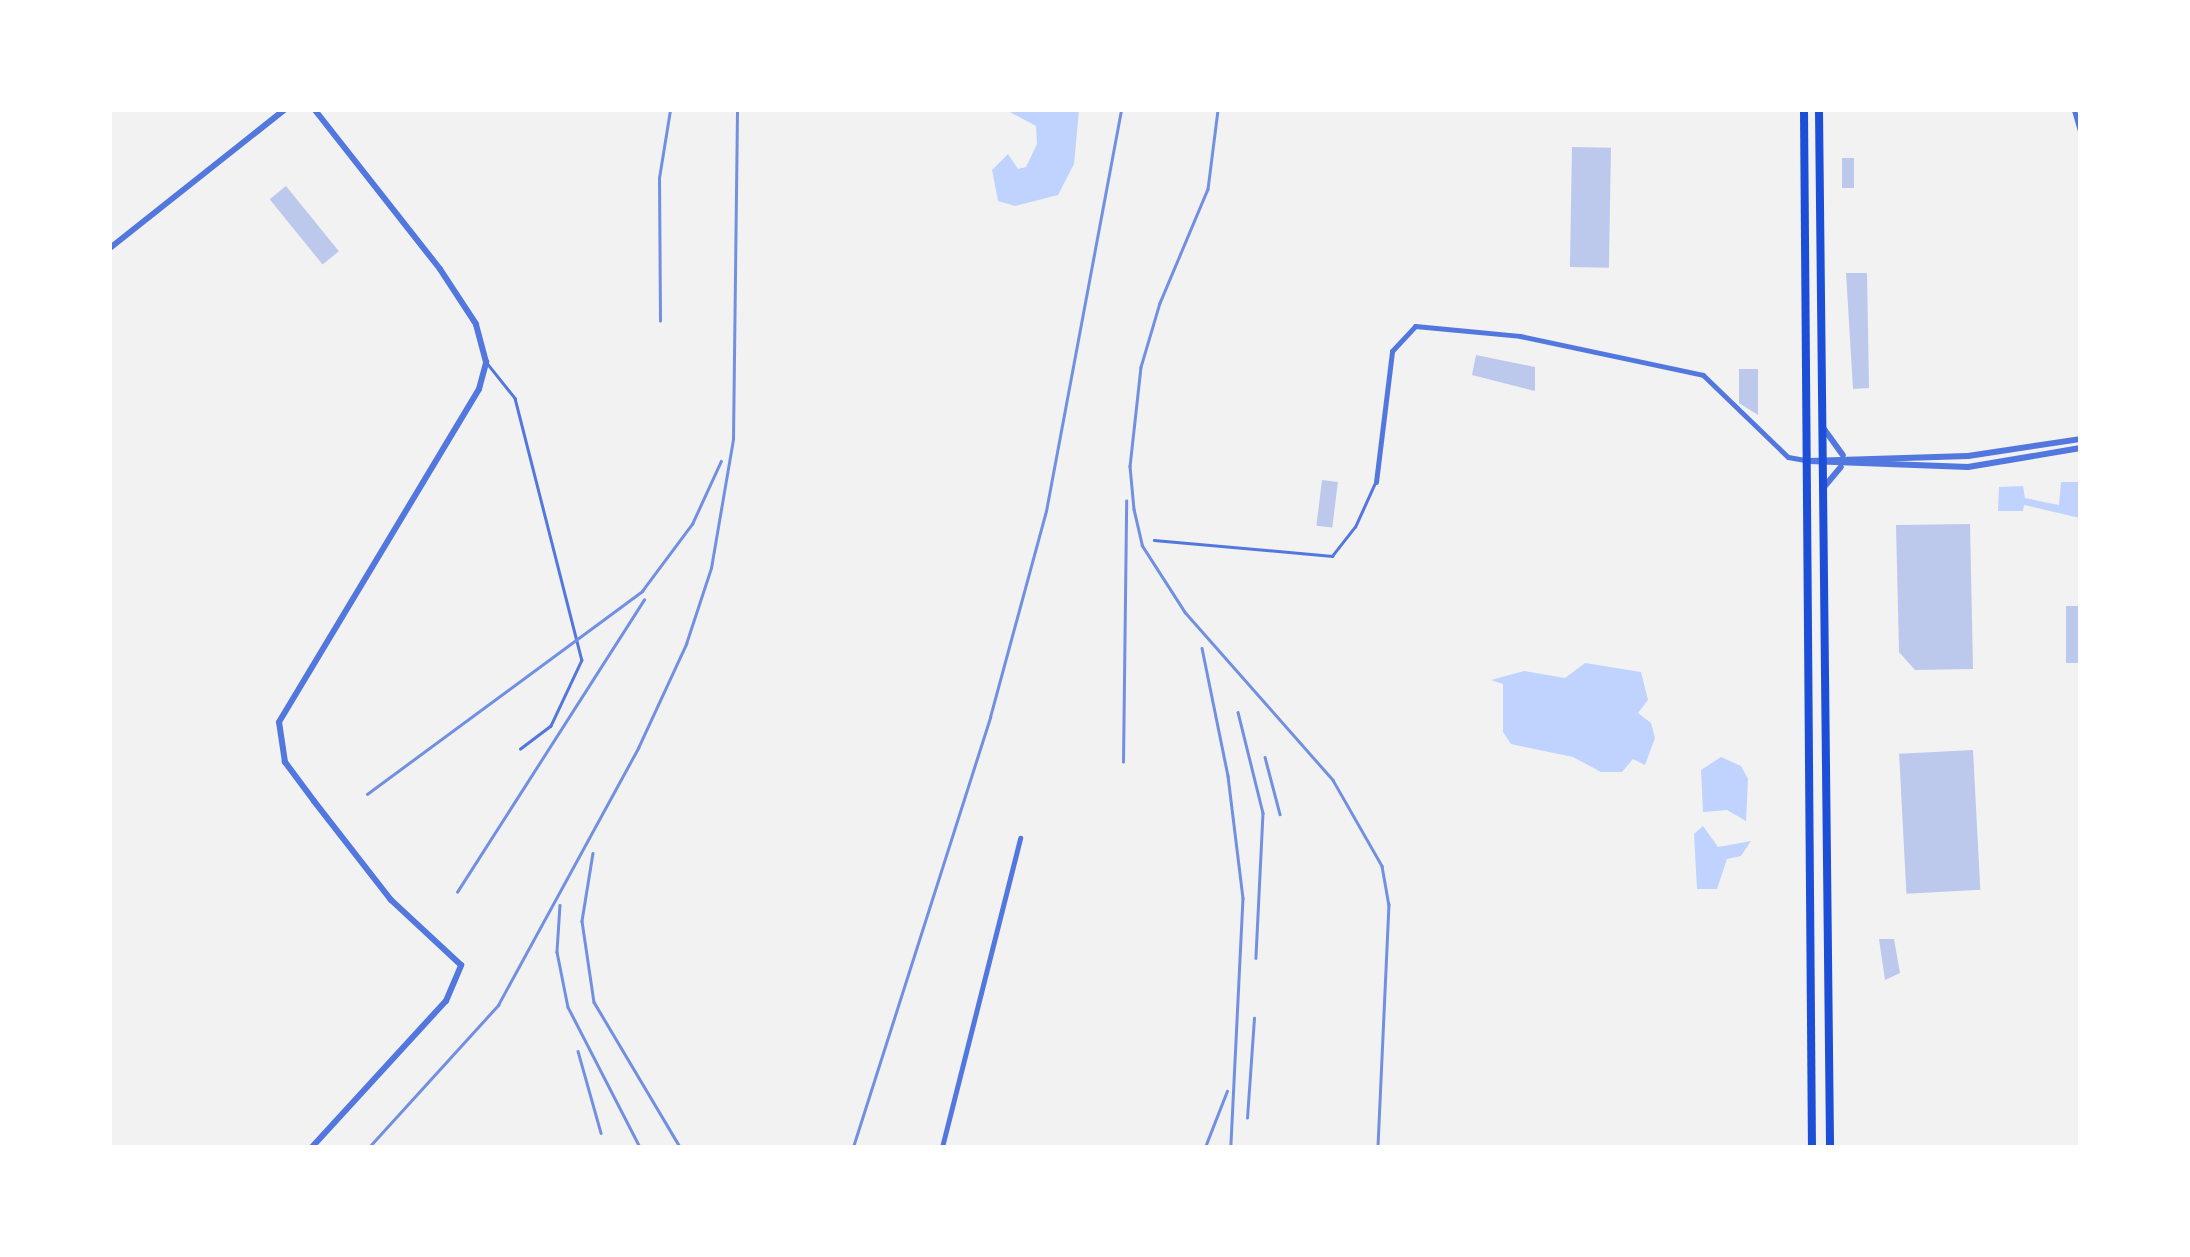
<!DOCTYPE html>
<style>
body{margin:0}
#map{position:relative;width:2190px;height:1257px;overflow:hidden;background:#f2f2f2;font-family:"Crimson Pro",serif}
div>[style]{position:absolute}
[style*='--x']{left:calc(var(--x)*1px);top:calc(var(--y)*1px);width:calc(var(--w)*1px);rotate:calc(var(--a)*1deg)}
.water>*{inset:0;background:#bfd3fe}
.building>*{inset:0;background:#bdc9ec;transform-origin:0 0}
.service>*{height:2.5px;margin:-1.25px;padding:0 1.25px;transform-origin:1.25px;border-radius:1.25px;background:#5277de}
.minor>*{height:5px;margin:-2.5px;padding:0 2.5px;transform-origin:2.5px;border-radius:2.5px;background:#5277de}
.tertiary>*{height:6px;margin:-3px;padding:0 3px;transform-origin:3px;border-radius:3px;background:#5277de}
.trunk>*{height:8px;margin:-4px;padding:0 4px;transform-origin:4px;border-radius:4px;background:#1d4ed8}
.rail>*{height:2.5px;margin:-1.25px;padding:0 1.25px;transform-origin:1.25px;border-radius:1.25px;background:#7290e2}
span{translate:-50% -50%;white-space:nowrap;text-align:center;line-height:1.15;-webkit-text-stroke:10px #fff;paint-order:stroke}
.frame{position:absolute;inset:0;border:112px solid #fff;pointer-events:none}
</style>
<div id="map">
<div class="water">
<div style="clip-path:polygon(1006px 110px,1079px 110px,1074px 164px,1058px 195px,1015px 206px,998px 201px,992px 170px,1008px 154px,1018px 169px,1026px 167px,1037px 144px,1036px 126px)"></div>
<div style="clip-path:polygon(2061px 482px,2080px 482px,2080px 518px,2024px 505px,2023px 511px,1998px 511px,1999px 487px,2023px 486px,2025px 498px,2059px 505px)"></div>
<div style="clip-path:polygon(1585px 663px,1641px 672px,1648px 700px,1638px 713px,1651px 723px,1655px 738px,1645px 765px,1633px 759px,1622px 772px,1601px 772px,1573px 757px,1511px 744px,1503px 732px,1503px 684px,1491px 680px,1524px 671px,1565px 678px)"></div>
<div style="clip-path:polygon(1721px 757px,1741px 766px,1748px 779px,1746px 821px,1727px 810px,1703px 812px,1701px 770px)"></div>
<div style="clip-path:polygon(1703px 826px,1718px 847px,1751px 841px,1741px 856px,1727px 859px,1717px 889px,1697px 889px,1694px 834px)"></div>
</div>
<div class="building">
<div style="left:1572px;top:147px;width:39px;height:120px;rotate:1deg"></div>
<div style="left:1854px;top:158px;width:30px;height:12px;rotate:90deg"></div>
<div style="left:286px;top:186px;width:84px;height:21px;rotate:51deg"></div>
<div style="clip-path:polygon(1846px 273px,1867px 273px,1869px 388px,1853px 389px)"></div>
<div style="clip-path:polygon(1476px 355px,1535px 367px,1535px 391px,1472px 375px)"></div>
<div style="clip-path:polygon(1739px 369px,1758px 369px,1758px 415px,1739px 403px)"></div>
<div style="left:1322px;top:480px;width:16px;height:46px;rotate:7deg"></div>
<div style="clip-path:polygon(1970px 524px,1973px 669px,1915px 670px,1899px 652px,1896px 525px)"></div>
<div style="left:2066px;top:606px;width:14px;height:57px"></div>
<div style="left:1973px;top:750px;width:140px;height:74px;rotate:87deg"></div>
<div style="clip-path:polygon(1879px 939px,1894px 939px,1900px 973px,1885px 980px)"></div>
</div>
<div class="service">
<div style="--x:487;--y:363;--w:45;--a:51.3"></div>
<div style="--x:515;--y:398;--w:270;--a:75.7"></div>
<div style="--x:582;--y:660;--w:73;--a:115.2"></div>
<div style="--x:551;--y:726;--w:38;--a:143"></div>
<div style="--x:1154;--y:540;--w:179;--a:5.1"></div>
<div style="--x:1332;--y:556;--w:37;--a:-52"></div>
<div style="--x:1355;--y:527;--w:48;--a:-65.6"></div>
</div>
<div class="minor">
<div style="--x:2074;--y:110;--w:22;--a:74"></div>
<div style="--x:1376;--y:482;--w:132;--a:-83"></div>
<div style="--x:1392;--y:351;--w:34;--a:-47"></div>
<div style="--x:1415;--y:326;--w:105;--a:5.4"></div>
<div style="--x:1520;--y:336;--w:187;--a:12"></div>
<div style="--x:1703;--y:375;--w:118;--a:44"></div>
<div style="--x:1788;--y:457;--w:17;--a:10"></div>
<div style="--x:942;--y:1147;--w:319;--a:-75.8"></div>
</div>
<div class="tertiary">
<div style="--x:110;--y:248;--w:222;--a:-38.4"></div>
<div style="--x:1824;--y:429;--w:32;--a:54"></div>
<div style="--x:1808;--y:461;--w:160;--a:-1.8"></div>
<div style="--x:1968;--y:456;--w:113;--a:-8.6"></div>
<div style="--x:1809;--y:461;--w:159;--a:2.2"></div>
<div style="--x:1968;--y:467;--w:114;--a:-9.6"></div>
<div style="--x:1824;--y:487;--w:26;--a:-50"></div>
<div style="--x:312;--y:1147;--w:198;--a:-47.5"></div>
<div style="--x:446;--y:1001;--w:39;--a:-67"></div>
<div style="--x:461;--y:965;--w:96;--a:-137.1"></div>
<div style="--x:391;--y:900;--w:125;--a:-127.9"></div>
<div style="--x:314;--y:801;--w:49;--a:-126.6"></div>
<div style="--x:285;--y:762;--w:40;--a:-98.5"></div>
<div style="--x:279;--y:722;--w:388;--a:-59"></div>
<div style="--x:479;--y:389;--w:28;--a:-75"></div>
<div style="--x:486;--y:362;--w:39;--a:-105"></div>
<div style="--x:476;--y:324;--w:66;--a:-123.2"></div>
<div style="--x:440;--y:269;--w:202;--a:-128.2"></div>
</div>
<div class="trunk">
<div style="--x:1804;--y:110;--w:1037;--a:89.56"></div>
<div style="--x:1819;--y:110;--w:1037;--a:89.39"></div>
</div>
<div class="rail">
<div style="--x:1218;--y:110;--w:80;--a:97.2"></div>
<div style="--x:1208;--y:189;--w:124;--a:112.8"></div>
<div style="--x:1160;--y:303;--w:67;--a:106.5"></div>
<div style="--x:1141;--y:367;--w:100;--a:96.3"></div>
<div style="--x:1130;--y:466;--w:43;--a:84.7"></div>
<div style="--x:1134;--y:509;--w:37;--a:77"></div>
<div style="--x:1142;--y:545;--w:80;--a:57.3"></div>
<div style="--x:1185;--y:612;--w:224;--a:48.6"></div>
<div style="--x:1333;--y:780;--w:99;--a:60.3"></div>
<div style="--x:1382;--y:866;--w:39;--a:80"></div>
<div style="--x:1389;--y:904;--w:243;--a:92.6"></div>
<div style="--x:660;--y:321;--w:143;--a:-90.4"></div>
<div style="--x:659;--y:178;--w:69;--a:-80.8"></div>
<div style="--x:1202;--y:648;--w:131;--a:78.5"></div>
<div style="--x:1228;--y:776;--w:123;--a:83"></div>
<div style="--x:1243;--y:898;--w:249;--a:92.8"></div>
<div style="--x:1238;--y:712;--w:104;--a:76.1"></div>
<div style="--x:1263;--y:813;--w:145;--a:92.8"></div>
<div style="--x:1265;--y:757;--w:59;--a:75.3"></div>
<div style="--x:1123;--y:762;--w:261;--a:-89.3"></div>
<div style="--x:367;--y:794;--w:342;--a:-36.4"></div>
<div style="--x:642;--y:591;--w:84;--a:-53.3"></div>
<div style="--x:692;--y:524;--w:69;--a:-65.3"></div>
<div style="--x:593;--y:853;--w:69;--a:99.2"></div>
<div style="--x:582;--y:921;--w:82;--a:81.6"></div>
<div style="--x:594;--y:1002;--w:169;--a:59.3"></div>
<div style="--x:457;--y:892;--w:347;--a:-57.4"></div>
<div style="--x:560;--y:905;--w:47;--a:93.7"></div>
<div style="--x:557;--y:952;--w:56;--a:78.7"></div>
<div style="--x:568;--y:1007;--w:157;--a:62.8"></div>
<div style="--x:578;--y:1051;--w:85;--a:74.3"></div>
<div style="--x:1247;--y:1118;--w:100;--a:-86"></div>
<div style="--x:369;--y:1147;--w:192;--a:-47.7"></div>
<div style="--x:498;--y:1005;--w:293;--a:-61.4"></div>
<div style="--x:638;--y:748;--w:115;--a:-65.2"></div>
<div style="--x:686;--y:644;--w:80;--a:-71.8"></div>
<div style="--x:711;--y:568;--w:131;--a:-80.3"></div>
<div style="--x:733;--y:439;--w:329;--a:-89.3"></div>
<div style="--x:853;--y:1147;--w:451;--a:-72.3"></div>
<div style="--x:990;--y:717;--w:213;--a:-74.8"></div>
<div style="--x:1046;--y:511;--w:408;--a:-79.4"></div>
<div style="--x:1205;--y:1147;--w:60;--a:-68.6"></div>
</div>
<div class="frame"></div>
</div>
